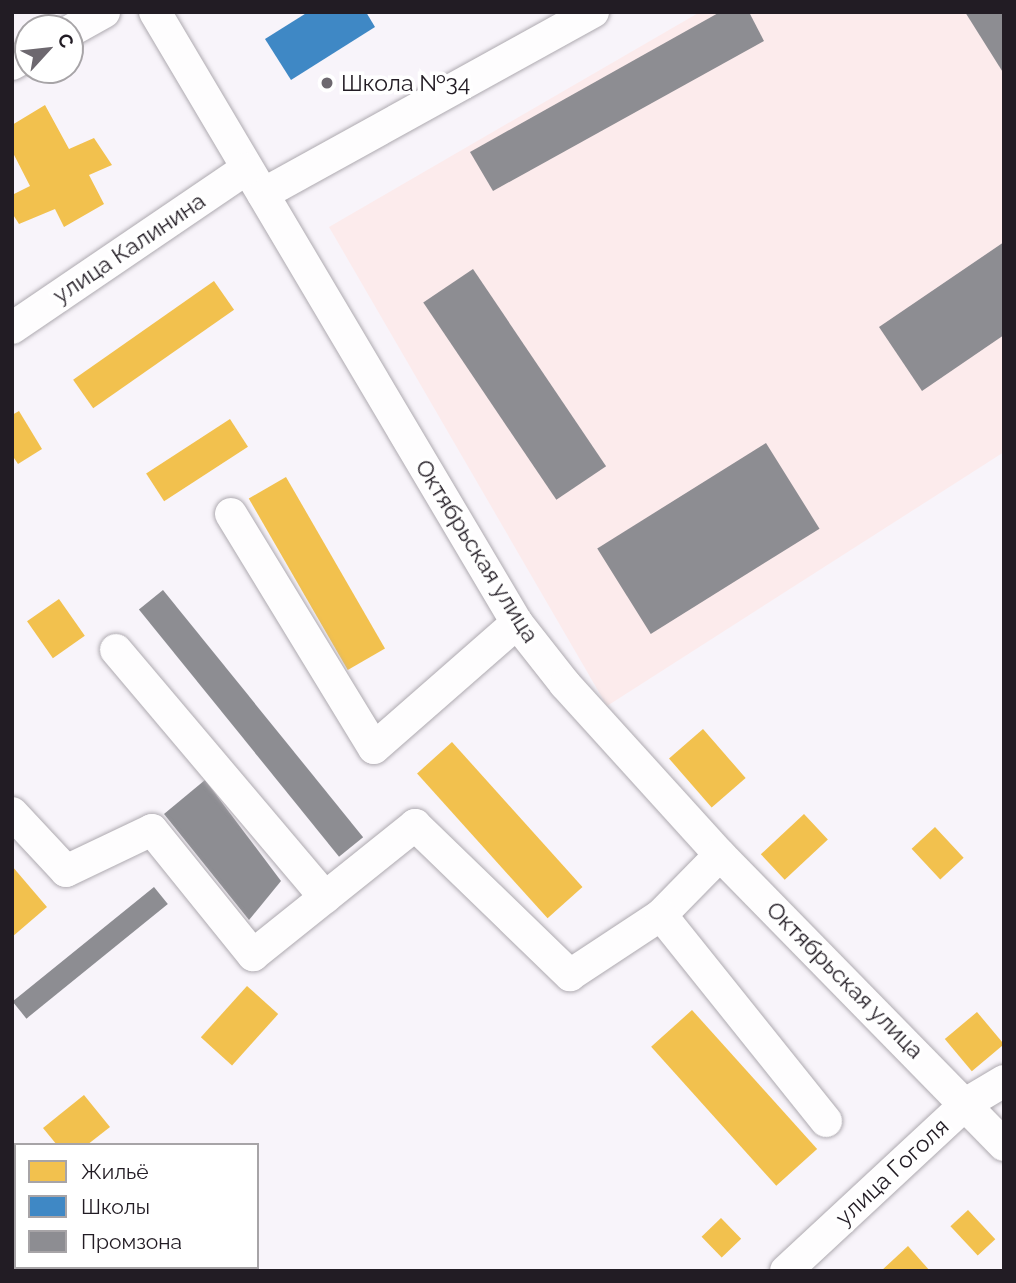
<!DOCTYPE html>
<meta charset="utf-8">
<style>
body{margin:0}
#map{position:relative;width:1016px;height:1283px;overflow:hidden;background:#f8f4fa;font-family:Raleway,sans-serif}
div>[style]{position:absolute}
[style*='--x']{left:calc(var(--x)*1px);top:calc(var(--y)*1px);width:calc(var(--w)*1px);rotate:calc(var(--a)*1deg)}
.commercial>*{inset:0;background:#fcebec}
.homes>*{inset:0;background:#f2c14e;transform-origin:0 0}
.schools>*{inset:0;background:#3f88c5}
.industry>*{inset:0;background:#8d8d92;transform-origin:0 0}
.roads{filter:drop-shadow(0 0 2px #aeaab0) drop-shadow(0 0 2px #aeaab0)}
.minor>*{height:32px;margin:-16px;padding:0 16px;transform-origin:16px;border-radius:16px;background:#fefdfe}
.dots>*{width:19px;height:19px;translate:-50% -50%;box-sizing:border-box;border:4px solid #fff;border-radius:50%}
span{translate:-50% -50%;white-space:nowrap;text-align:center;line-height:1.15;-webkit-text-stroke:7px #fff;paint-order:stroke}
.poi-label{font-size:23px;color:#221c24}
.left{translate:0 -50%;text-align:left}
.street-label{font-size:23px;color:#221c24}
.frame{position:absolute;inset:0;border:14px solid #221c24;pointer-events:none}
.legend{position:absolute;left:14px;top:1143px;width:245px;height:126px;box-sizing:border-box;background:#fff;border:2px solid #a7a4a7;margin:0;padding:9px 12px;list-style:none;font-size:21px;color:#221c24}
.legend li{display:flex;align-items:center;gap:14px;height:35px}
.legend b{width:35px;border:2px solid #a7a4a7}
.north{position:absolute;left:14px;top:14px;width:70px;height:70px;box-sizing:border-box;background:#fff;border:2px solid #a7a4a7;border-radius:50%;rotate:63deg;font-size:19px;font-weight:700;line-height:28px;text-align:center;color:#221c24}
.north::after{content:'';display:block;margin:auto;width:24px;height:32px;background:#6d686f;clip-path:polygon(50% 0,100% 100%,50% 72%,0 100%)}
</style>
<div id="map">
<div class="commercial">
<div style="clip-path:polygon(700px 12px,1004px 12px,1004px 452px,607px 706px,329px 227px)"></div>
</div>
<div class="homes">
<div style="clip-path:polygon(45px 105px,69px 149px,94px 138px,112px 165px,89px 175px,104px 204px,64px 227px,55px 209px,19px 224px,12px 213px,12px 195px,30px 186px,12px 151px,12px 125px)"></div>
<div style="left:214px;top:281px;width:35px;height:172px;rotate:55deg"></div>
<div style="clip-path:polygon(19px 411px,42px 449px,18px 464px,12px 455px,12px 415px)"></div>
<div style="left:230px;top:419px;width:33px;height:100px;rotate:57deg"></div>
<div style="left:286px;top:477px;width:198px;height:43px;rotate:60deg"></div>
<div style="left:59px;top:599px;width:45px;height:39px;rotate:55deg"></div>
<div style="left:703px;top:729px;width:65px;height:45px;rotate:49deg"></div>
<div style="left:452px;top:742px;width:195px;height:47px;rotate:48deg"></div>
<div style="left:804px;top:814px;width:35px;height:59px;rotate:47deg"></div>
<div style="left:935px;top:827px;width:42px;height:32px;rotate:47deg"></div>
<div style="clip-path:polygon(12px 866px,47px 907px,12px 937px)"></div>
<div style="left:247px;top:986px;width:42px;height:69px;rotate:42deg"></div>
<div style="left:692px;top:1010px;width:187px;height:55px;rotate:48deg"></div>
<div style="left:977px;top:1012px;width:42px;height:42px;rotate:50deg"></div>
<div style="clip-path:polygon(84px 1095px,110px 1127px,87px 1145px,57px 1145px,43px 1128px)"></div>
<div style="left:968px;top:1210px;width:40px;height:24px;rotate:47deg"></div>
<div style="left:721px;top:1218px;width:29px;height:27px;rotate:46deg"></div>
<div style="clip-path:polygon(908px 1246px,930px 1271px,881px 1271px)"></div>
</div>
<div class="schools">
<div style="clip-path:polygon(308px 12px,366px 12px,375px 27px,291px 80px,265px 39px)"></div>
</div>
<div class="industry">
<div style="clip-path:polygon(720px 12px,749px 12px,764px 41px,493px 191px,470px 152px)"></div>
<div style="clip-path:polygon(965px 12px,1004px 12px,1004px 74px)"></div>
<div style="clip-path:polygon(1004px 242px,1004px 335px,922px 391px,879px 327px)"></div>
<div style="left:473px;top:269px;width:238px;height:60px;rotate:56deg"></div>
<div style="left:766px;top:443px;width:101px;height:199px;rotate:58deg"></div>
<div style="left:163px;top:590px;width:318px;height:31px;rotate:51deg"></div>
<div style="clip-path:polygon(205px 780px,281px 881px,249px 920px,164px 814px)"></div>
<div style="left:154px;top:887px;width:22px;height:182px;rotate:51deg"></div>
</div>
<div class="roads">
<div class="minor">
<div style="--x:155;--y:12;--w:710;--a:59.35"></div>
<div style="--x:517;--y:623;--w:78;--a:51.8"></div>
<div style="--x:565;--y:684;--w:231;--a:47.8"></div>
<div style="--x:720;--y:855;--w:406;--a:45.6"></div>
<div style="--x:70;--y:31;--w:39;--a:-29"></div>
<div style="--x:12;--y:64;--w:18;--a:-29"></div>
<div style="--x:263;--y:194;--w:377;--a:-28.9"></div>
<div style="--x:12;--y:328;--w:283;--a:-34.2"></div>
<div style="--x:231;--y:514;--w:274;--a:58.6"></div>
<div style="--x:374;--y:748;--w:190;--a:-41.2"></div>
<div style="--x:116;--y:650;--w:324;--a:49.8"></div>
<div style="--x:12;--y:813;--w:79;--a:47"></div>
<div style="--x:66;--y:871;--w:95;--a:-25.5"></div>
<div style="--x:152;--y:830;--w:161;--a:51.1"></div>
<div style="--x:253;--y:955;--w:208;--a:-38.7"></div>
<div style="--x:415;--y:825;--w:216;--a:44.1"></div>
<div style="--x:570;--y:975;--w:109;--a:-33.4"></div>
<div style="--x:661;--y:915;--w:84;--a:-45.5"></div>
<div style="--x:661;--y:915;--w:264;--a:51.3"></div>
<div style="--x:786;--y:1271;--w:247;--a:-42.9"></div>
<div style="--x:967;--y:1103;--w:43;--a:-30.7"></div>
</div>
</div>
<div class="dots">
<div style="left:327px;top:83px;background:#6d686f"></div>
</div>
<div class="poi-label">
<span class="left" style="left:341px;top:83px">Школа №34</span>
</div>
<div class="street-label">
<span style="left:129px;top:248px;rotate:-34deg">улица Калинина</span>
<span style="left:477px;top:551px;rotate:58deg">Октябрьская улица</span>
<span style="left:845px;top:980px;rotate:45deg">Октябрьская улица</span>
<span style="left:892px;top:1172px;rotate:-43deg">улица Гоголя</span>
</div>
<div class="frame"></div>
<ul class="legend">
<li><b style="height:19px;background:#f2c14e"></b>Жильё</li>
<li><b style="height:19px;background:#3f88c5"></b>Школы</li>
<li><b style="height:19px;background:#8d8d92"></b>Промзона</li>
</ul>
<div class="north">С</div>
</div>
